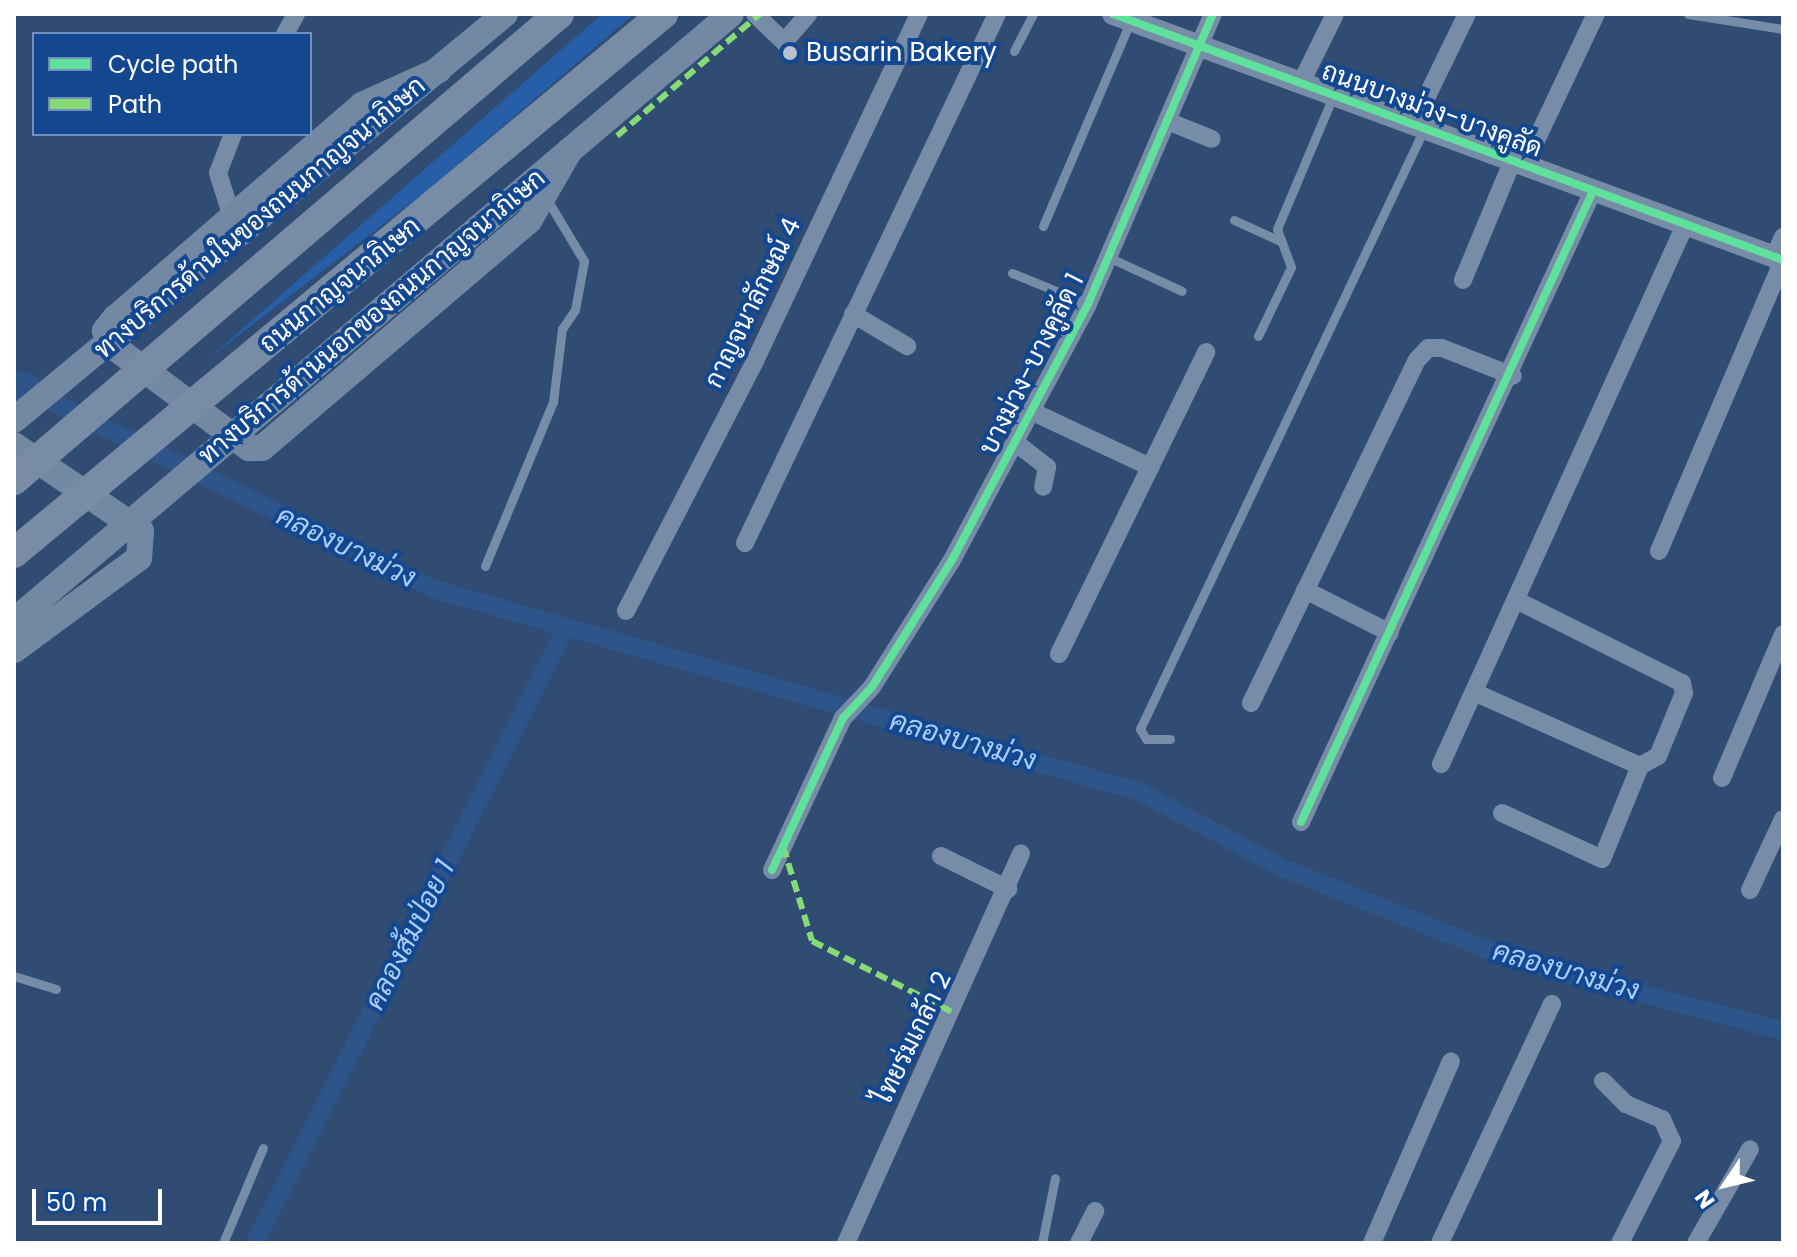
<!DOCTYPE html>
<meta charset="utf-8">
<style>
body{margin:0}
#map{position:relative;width:1797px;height:1257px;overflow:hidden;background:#304c73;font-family:Poppins,Sarabun,sans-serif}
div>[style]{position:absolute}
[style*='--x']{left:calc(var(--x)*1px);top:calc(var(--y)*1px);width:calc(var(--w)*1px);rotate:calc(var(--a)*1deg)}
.green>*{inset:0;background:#265fa7}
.canal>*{height:18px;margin:-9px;padding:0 9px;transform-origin:9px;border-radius:9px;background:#2e5589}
.river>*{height:32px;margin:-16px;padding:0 16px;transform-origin:16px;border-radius:16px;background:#2e5589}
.service>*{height:9px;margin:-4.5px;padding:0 4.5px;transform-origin:4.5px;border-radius:4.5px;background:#778ca7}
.minor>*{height:18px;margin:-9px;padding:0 9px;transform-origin:9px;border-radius:9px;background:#778ca7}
.tertiary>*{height:22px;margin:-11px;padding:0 11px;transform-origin:11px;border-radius:11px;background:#778ca7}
.secondary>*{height:26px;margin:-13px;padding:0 13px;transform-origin:13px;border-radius:13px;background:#7388a3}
.trunk>*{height:30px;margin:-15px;padding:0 15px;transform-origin:15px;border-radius:15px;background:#788ca6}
.quiet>*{height:6px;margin-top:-3px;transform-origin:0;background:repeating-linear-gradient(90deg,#86db77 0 12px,transparent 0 18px)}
.cycleway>*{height:8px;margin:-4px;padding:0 4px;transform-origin:4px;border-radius:4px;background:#60e19b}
.dots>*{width:22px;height:22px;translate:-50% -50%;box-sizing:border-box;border:4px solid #134890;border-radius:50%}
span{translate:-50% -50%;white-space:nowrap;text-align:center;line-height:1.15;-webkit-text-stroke:8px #134890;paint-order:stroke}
.poi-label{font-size:26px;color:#fff}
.left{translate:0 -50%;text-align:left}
.street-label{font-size:26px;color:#fff}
.water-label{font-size:28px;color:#aacdf9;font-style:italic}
.frame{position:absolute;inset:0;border:16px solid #fff;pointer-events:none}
.legend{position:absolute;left:32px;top:32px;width:280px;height:104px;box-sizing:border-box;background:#134890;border:2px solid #7191bc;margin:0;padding:10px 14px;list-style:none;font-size:24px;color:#fff}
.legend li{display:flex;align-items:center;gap:16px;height:40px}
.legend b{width:40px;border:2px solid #7191bc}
.north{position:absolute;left:1685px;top:1145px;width:80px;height:80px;-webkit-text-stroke:6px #134890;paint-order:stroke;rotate:235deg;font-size:22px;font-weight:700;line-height:32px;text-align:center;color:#fff}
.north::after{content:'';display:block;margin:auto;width:28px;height:36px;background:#fff;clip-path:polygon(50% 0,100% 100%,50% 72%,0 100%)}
.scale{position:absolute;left:32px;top:1189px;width:130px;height:36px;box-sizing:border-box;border:4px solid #fff;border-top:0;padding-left:10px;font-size:24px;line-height:28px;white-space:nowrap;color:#fff;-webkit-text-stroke:6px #134890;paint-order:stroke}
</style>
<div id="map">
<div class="green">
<div style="clip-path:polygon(602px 14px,634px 14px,428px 190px,209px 358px)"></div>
</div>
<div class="canal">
<div style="--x:26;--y:389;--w:454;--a:26.1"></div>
<div style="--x:434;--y:589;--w:735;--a:16.04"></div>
<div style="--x:1140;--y:792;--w:160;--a:28"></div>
<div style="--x:1281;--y:867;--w:245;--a:21.8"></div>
<div style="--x:1509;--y:958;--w:284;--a:14.9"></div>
<div style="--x:255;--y:1243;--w:690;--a:-63.21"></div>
</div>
<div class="river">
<div style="--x:14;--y:386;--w:12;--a:14"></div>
</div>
<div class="service">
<div style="--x:1688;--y:14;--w:96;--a:9"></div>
<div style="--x:1014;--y:51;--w:42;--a:-62.8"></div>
<div style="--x:1234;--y:220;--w:51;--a:24.5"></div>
<div style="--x:1043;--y:226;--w:224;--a:-66.9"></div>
<div style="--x:1108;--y:257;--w:81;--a:24.7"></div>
<div style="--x:1012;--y:273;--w:82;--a:22.2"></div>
<div style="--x:1258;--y:336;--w:76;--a:-64.4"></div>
<div style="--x:1291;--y:267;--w:40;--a:-110.2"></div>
<div style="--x:1277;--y:229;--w:147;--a:-67.1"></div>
<div style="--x:485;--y:566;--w:178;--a:-67.5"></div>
<div style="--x:553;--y:402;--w:74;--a:-83"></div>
<div style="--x:562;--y:329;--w:23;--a:-56"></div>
<div style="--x:575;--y:310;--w:50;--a:-79.6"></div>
<div style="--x:584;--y:261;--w:76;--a:-121"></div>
<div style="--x:1170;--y:739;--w:24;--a:180"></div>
<div style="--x:1146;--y:739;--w:12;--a:-121"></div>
<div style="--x:1140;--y:729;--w:664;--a:-64.67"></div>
<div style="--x:14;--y:976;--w:44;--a:17.2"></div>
<div style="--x:223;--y:1243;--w:103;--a:-67.2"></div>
<div style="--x:1042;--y:1243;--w:66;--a:-78.7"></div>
</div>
<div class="minor">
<div style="--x:755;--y:14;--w:40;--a:44"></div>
<div style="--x:784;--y:42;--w:37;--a:-49"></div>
<div style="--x:285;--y:34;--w:23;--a:-61"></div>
<div style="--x:1301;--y:83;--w:77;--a:-63.8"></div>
<div style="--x:1167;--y:121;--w:48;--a:21.8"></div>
<div style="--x:1414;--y:123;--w:121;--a:-64.1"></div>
<div style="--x:1524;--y:166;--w:168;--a:-64.7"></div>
<div style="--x:231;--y:214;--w:43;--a:-107.6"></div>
<div style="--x:218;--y:173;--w:42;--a:-69"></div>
<div style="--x:1774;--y:257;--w:22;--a:-66"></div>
<div style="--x:1463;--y:280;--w:128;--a:-67.4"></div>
<div style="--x:853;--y:314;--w:63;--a:30.7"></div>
<div style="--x:1031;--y:411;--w:132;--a:25.2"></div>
<div style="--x:1015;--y:442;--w:41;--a:38"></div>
<div style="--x:1047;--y:467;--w:20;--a:101"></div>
<div style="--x:745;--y:543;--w:586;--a:-64.53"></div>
<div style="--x:1659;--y:551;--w:316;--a:-66.9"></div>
<div style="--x:1305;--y:590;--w:95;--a:26.8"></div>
<div style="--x:1516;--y:600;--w:186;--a:26.6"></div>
<div style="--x:1682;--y:683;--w:10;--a:79"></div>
<div style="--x:1684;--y:693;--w:68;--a:112.4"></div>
<div style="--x:1658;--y:756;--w:21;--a:151"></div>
<div style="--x:626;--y:611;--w:281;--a:-62.7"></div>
<div style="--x:755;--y:361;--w:384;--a:-64.7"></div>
<div style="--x:1059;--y:654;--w:336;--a:-64"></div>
<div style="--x:1476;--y:693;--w:180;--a:24"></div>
<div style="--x:1640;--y:766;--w:100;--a:112.2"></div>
<div style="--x:1602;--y:859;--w:110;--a:-155.3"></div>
<div style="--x:1251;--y:703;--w:381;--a:-64.2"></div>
<div style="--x:1417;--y:360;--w:16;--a:-47"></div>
<div style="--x:1428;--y:348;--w:14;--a:0"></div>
<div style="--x:1442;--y:348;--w:76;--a:21.5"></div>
<div style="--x:1441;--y:764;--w:592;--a:-65.64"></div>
<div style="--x:1722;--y:778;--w:156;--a:-67"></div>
<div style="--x:1301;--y:822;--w:693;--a:-65.17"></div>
<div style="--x:941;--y:856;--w:75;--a:26.2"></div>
<div style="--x:772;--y:870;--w:168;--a:-65"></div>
<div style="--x:843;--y:718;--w:42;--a:-46.9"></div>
<div style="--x:872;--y:687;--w:150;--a:-57.8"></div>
<div style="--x:952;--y:560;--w:290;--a:-62"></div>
<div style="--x:1088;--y:304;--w:316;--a:-66.7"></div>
<div style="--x:1750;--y:890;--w:78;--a:-65.1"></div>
<div style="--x:1603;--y:1081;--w:33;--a:45"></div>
<div style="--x:1626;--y:1104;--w:39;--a:23"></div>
<div style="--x:1662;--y:1119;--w:24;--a:66"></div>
<div style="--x:1672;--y:1141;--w:114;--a:117"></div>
<div style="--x:846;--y:1243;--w:427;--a:-65.8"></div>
<div style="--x:1079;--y:1243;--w:36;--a:-63"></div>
<div style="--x:1372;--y:1243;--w:198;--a:-66.5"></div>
<div style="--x:1440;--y:1243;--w:264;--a:-64.9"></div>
<div style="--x:1696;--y:1243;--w:108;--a:-60.1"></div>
</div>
<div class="tertiary">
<div style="--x:1113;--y:14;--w:714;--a:20.16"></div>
</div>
<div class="secondary">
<div style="--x:439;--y:70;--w:85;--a:155.6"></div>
<div style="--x:362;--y:105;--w:326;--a:139.2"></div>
<div style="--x:115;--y:318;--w:16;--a:128"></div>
<div style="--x:105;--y:331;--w:14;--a:69"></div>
<div style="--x:110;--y:344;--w:174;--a:36.8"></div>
<div style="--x:249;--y:448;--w:13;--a:0"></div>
<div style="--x:262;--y:448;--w:350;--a:-40.4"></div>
<div style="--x:529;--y:221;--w:82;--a:-60"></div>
<div style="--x:14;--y:420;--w:637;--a:-39.59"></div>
<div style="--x:14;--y:445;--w:153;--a:34.1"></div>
<div style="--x:141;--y:531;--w:27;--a:94"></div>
<div style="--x:139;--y:558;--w:155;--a:143.6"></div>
<div style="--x:14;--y:621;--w:939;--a:-40.25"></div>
</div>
<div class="trunk">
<div style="--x:14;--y:480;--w:717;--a:-40.53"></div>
<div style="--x:14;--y:553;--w:844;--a:-39.71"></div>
</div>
<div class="quiet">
<div style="--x:617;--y:136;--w:188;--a:-40.5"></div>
<div style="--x:783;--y:846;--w:99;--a:73"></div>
<div style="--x:812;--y:941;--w:159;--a:26.9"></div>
</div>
<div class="cycleway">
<div style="--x:1113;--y:14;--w:714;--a:20.16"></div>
<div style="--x:1301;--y:822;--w:693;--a:-65.17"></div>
<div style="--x:772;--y:870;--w:168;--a:-65"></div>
<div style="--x:843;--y:718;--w:42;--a:-46.9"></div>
<div style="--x:872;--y:687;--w:150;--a:-57.8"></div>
<div style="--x:952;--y:560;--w:290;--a:-62"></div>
<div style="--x:1088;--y:304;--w:316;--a:-66.7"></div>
</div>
<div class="dots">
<div style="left:790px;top:53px;background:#b7c0ce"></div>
</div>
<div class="poi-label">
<span class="left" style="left:806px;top:53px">Busarin Bakery</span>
</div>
<div class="street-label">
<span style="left:1432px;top:110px;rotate:20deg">ถนนบางม่วง-บางคูลัด</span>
<span style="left:260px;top:218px;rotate:-40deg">ทางบริการด้านในของถนนกาญจนาภิเษก</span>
<span style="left:340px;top:285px;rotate:-39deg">ถนนกาญจนาภิเษก</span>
<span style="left:753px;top:303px;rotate:-64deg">กาญจนาลักษณ์ 4</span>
<span style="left:372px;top:317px;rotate:-40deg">ทางบริการด้านนอกของถนนกาญจนาภิเษก</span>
<span style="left:1032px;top:364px;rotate:-63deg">บางม่วง-บางคูลัด 1</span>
<span style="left:913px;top:1038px;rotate:-64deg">ไทยร่มเกล้า 2</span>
</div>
<div class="water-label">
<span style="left:346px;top:547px;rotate:26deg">คลองบางม่วง</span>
<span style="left:963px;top:741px;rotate:16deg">คลองบางม่วง</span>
<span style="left:410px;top:935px;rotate:-63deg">คลองส้มป่อย 1</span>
<span style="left:1566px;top:971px;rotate:16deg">คลองบางม่วง</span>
</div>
<div class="frame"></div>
<ul class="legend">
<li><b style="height:10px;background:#60e19b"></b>Cycle path</li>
<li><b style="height:10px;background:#86db77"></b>Path</li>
</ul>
<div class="north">N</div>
<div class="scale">50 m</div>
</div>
